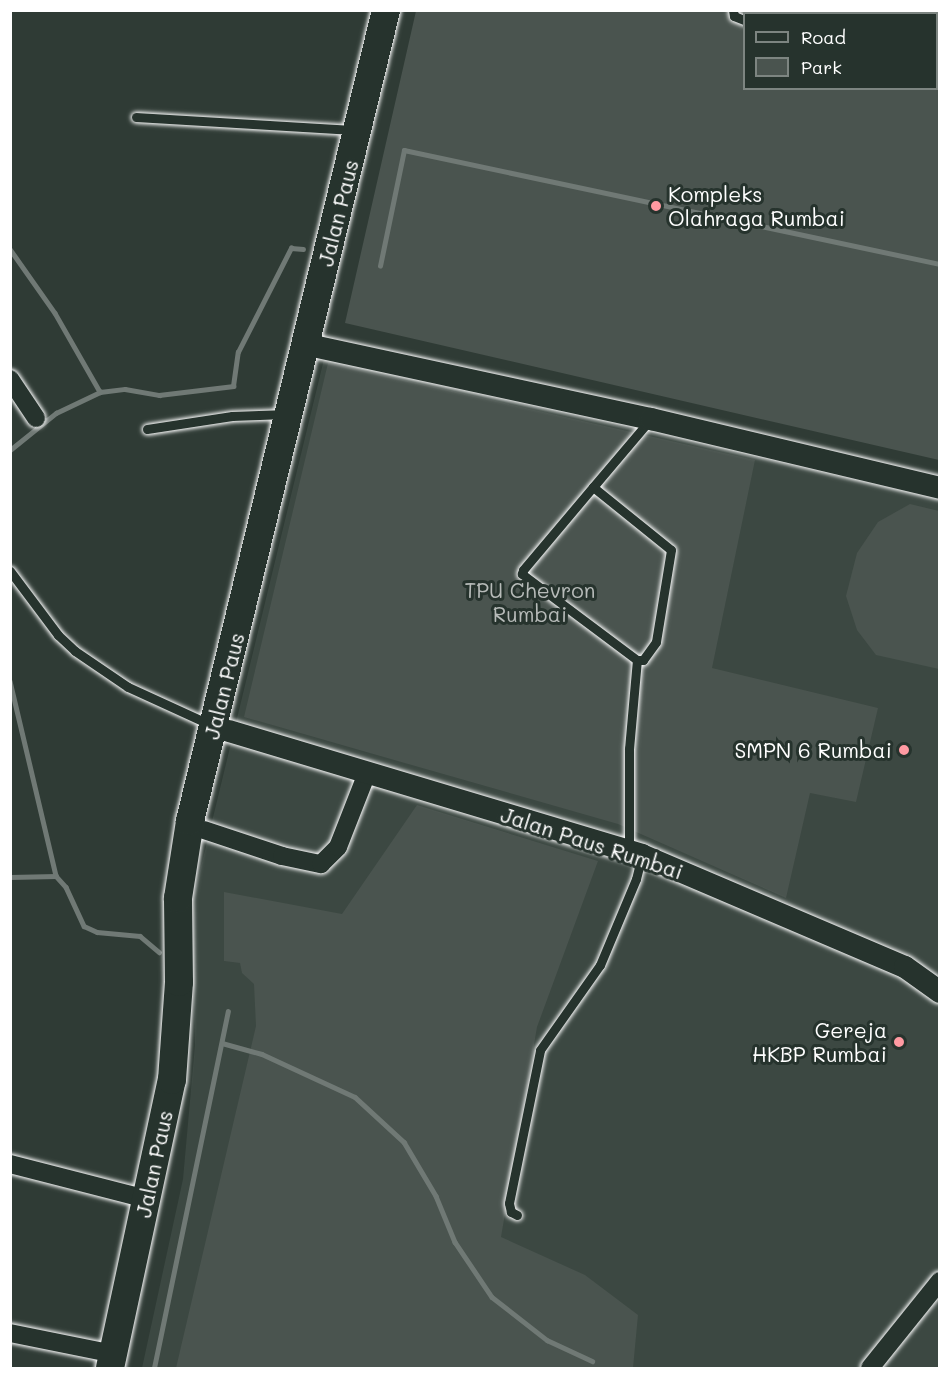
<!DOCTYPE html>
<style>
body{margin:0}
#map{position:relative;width:950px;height:1379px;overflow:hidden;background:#2f3b35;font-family:Mali,sans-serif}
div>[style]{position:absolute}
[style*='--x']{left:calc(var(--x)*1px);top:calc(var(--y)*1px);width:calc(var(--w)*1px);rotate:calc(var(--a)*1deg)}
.built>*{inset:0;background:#3c4842}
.green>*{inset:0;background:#4a544f}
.stream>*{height:4.5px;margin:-2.25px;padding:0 2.25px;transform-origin:2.25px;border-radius:2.25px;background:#707975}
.roads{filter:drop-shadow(0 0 2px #fff) drop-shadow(0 0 2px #fff)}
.service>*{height:9px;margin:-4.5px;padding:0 4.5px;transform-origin:4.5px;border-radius:4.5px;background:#26332d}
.minor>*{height:18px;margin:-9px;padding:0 9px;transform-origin:9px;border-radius:9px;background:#26332d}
.tertiary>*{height:22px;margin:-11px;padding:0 11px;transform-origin:11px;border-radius:11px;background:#26332d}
.primary>*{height:28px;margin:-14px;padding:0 14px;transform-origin:14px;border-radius:14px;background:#26332d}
.dots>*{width:16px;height:16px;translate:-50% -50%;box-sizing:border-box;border:3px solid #26332d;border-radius:50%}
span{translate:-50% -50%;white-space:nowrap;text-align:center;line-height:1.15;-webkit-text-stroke:6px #26332d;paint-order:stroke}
.poi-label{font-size:21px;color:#fff}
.left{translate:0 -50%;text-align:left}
.right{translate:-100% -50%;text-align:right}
.street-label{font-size:21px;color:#fff}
.park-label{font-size:21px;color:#b7bbb9}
.frame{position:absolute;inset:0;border:12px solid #fff;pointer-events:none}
.legend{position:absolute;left:743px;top:12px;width:195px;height:78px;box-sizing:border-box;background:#26332d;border:2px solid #7d8581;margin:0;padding:8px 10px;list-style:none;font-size:18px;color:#fff}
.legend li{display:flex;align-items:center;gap:12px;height:30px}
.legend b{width:30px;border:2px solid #7d8581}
</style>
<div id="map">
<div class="built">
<div style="clip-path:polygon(324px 359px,939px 499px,939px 1368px,142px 1368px,183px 1179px,195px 1045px,192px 904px)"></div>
</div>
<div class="green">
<div style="clip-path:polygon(evenodd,416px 11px,939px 11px,939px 460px,345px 323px,416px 11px,744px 14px,936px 14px,936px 88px,744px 88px,744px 14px)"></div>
<div style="clip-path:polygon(328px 363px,755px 460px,712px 668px,878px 708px,856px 802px,810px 793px,786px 898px,618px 824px,244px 717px)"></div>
<div style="clip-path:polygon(910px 504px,939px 511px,939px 669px,876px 655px,857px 630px,846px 596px,857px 553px,878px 522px)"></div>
<div style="clip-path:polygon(417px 805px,598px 861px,537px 1027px,501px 1237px,585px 1275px,638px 1315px,633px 1368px,176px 1368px,256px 1026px,254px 984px,242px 973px,240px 963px,224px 961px,224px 892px,342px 914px)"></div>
</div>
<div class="stream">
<div style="--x:10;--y:249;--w:78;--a:54.9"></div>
<div style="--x:55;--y:313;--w:91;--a:60.3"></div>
<div style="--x:380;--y:266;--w:118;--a:-78.3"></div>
<div style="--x:404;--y:150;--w:548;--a:12.01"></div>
<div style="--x:10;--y:450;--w:59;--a:-38.8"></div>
<div style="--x:56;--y:413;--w:49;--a:-25.5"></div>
<div style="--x:100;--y:392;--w:25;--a:-7"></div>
<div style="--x:125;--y:389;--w:35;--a:10"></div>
<div style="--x:159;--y:395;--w:75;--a:-6.9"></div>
<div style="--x:233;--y:386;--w:34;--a:-82"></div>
<div style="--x:238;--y:352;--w:117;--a:-63"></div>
<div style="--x:291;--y:248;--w:12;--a:5"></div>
<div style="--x:10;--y:681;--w:200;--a:76.7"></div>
<div style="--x:56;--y:876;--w:15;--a:48"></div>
<div style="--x:66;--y:887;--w:43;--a:65.2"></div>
<div style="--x:84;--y:926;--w:14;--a:25"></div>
<div style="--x:97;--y:932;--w:43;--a:5.3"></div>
<div style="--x:140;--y:936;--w:25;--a:40"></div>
<div style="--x:10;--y:877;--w:46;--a:-1.2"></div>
<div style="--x:222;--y:1043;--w:41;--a:15.4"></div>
<div style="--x:262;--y:1054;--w:102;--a:24.8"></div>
<div style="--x:355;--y:1097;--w:67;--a:42.6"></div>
<div style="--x:404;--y:1142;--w:63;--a:59.3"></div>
<div style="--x:436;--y:1196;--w:50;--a:67.6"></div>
<div style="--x:455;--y:1242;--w:66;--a:56.1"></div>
<div style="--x:492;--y:1297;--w:70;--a:38"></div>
<div style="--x:547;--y:1340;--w:50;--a:25"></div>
<div style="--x:154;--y:1368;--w:364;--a:-78.3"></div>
</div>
<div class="roads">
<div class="service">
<div style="--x:733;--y:10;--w:6;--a:81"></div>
<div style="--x:734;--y:16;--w:11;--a:22"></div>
<div style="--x:936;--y:60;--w:6;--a:-45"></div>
<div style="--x:136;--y:117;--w:217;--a:3.4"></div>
<div style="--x:147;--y:429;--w:86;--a:-8.7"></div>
<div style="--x:232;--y:416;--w:54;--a:-2.1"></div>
<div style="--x:593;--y:487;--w:100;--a:38.9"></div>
<div style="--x:671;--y:550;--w:93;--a:99.3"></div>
<div style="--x:656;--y:642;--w:22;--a:126"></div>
<div style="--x:643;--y:660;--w:6;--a:180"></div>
<div style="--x:637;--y:660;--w:144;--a:-143.2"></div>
<div style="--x:522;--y:574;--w:4;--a:-76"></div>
<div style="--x:523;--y:570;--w:109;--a:-49.9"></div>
<div style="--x:593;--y:487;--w:87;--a:-49.7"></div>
<div style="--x:10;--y:571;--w:80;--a:53.1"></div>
<div style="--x:58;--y:635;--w:23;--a:43"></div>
<div style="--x:75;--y:651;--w:64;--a:34.2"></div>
<div style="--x:128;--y:687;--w:89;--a:24.6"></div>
<div style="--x:629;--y:849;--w:100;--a:-90"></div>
<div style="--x:629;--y:749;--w:89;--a:-84.9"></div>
<div style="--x:517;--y:1215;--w:7;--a:-153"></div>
<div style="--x:511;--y:1212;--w:9;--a:-103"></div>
<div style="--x:509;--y:1203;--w:156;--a:-78.5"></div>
<div style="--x:540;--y:1050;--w:104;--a:-54.8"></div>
<div style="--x:600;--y:965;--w:93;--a:-67.3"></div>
<div style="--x:636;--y:879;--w:25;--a:-76"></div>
</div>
<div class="minor">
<div style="--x:10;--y:379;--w:47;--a:56.3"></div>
<div style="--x:204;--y:830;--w:82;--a:18.4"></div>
<div style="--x:282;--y:856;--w:40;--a:12"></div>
<div style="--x:321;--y:864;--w:24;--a:-45"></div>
<div style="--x:338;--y:847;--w:79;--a:-68.6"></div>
<div style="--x:10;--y:1164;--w:140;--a:14.4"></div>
<div style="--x:10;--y:1333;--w:106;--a:11.4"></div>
<div style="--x:870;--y:1368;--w:112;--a:-51.2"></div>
</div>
<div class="tertiary">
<div style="--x:318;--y:347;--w:341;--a:12.2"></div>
<div style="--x:651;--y:419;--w:297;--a:13.4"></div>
<div style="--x:229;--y:731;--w:431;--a:16.7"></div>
<div style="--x:642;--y:855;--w:286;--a:23.1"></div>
<div style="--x:905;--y:967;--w:43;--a:35.5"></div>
</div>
<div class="primary">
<div style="--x:110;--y:1368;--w:295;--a:-77.9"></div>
<div style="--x:172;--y:1080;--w:98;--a:-85.9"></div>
<div style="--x:179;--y:982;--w:84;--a:-90.7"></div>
<div style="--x:178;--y:898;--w:78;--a:-81.1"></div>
<div style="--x:190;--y:821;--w:834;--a:-76.41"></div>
</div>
</div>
<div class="dots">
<div style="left:656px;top:206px;background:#ff9aa2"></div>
<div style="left:904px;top:750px;background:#ff9aa2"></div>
<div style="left:899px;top:1042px;background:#ff9aa2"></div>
</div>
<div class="poi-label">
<span class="left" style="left:668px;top:206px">Kompleks<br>Olahraga Rumbai</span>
<span class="right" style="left:892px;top:750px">SMPN 6 Rumbai</span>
<span class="right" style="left:887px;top:1042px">Gereja<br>HKBP Rumbai</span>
</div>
<div class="street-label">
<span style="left:338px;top:213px;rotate:-76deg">Jalan Paus</span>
<span style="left:224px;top:686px;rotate:-76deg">Jalan Paus</span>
<span style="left:592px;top:843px;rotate:18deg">Jalan Paus Rumbai</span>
<span style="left:154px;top:1164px;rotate:-78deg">Jalan Paus</span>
</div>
<div class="park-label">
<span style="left:530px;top:602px">TPU Chevron<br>Rumbai</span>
</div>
<div class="frame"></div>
<ul class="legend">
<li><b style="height:8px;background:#26332d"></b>Road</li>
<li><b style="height:16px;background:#4a544f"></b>Park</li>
</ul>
</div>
